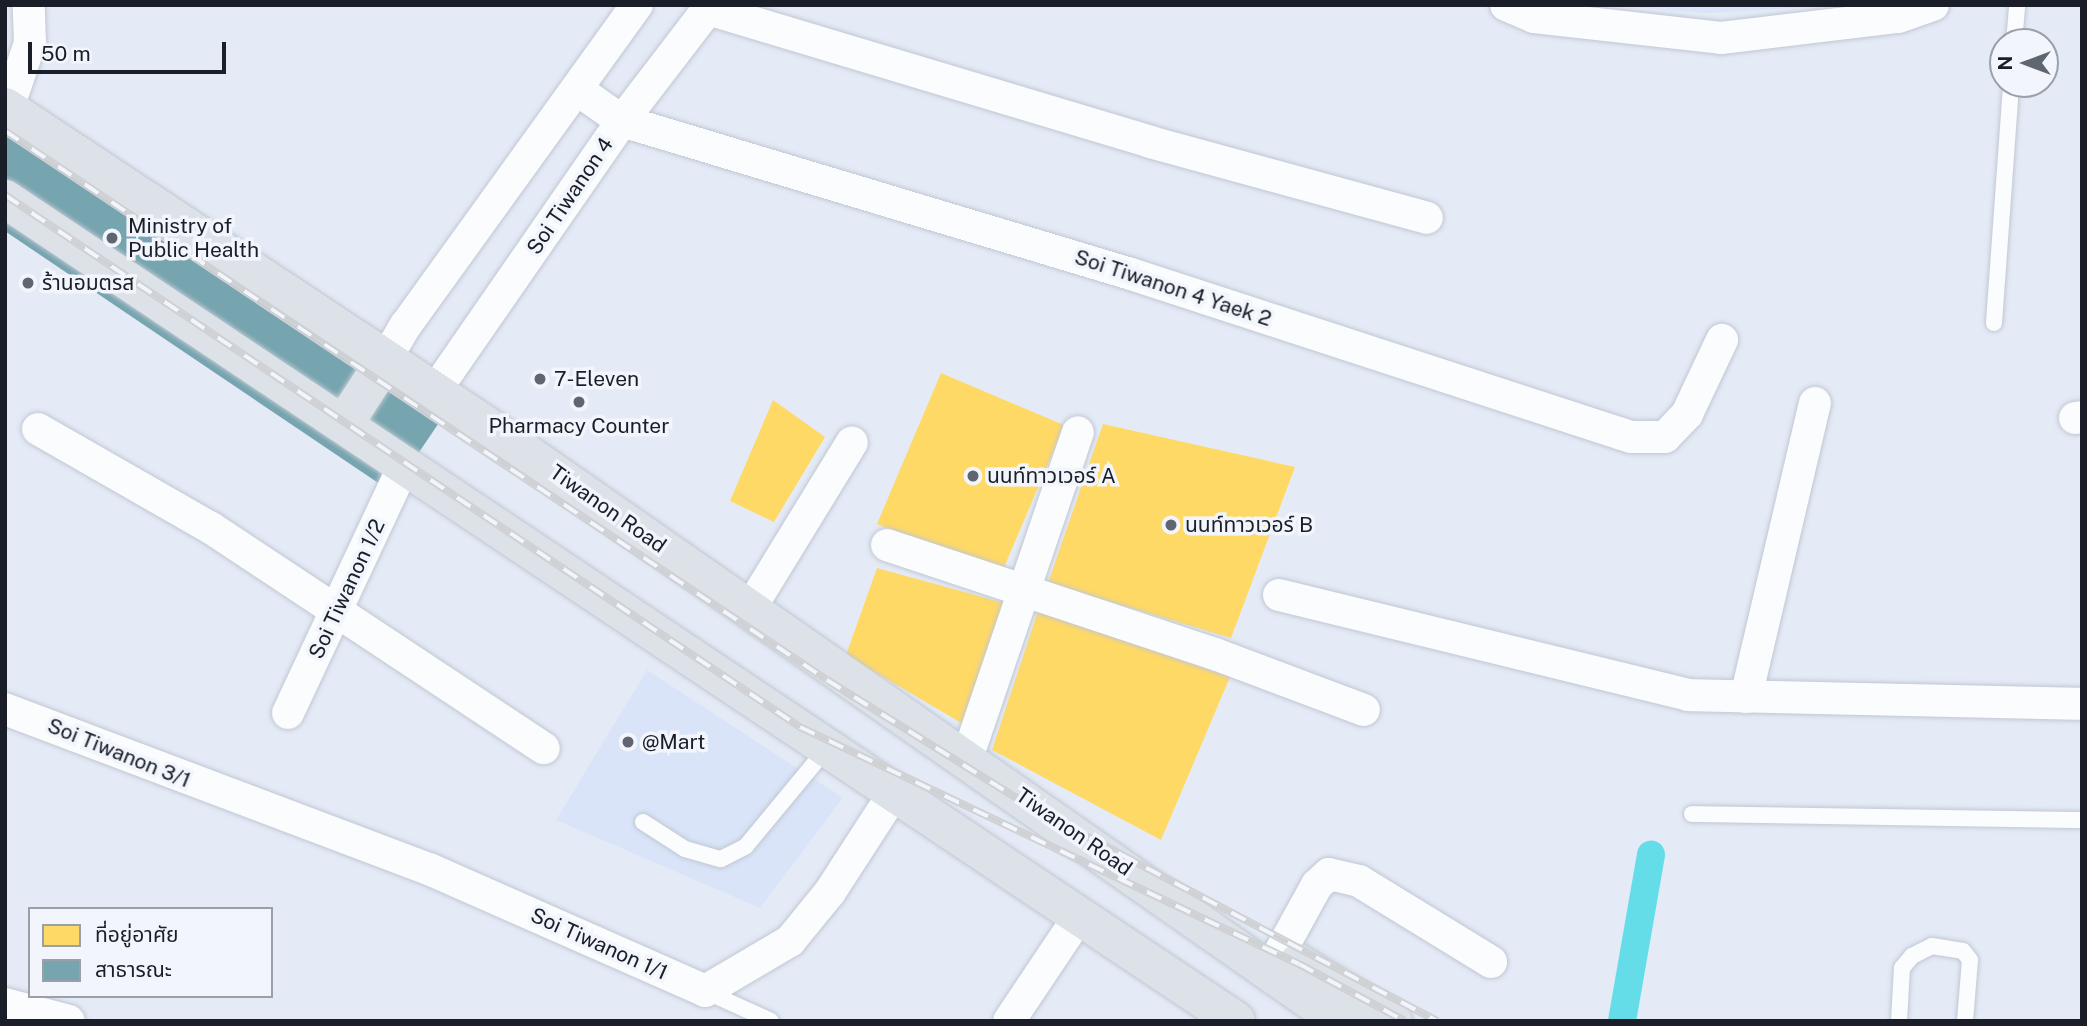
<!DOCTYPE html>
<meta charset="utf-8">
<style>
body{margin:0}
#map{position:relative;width:2087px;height:1026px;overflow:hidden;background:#e4ebf7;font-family:"Public Sans","Noto Sans Thai",sans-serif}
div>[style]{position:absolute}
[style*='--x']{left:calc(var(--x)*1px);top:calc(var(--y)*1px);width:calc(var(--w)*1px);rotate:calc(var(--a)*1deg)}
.built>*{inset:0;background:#d9e4f9}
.homes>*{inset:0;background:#ffd966;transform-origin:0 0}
.public>*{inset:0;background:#76a5af;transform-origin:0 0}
.canal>*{height:28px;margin:-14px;padding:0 14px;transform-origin:14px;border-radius:14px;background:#65dde8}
.roads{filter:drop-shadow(0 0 2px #c1c7d2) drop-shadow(0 0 2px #c1c7d2)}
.service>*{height:16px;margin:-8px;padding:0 8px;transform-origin:8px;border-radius:8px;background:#fbfcfe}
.minor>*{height:32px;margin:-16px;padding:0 16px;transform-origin:16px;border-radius:16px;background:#fbfcfe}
.primary>*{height:38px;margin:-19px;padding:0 19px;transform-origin:19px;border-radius:19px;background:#dce2e8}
.rail>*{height:8px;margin-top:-4px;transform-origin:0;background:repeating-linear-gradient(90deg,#f2f5fb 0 16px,#cfd1d4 0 32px);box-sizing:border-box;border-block:2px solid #cfd1d4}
.dots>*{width:19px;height:19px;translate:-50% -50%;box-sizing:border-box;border:4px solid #f2f5fb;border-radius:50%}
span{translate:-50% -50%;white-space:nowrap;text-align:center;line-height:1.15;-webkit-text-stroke:7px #f2f5fb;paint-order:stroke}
.street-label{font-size:21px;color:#191e28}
.poi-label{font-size:21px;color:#191e28}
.left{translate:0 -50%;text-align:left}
.frame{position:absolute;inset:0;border:7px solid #191e28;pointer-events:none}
.legend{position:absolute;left:28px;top:907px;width:245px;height:91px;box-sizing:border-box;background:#f2f5fb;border:2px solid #9b9fa7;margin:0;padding:9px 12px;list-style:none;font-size:21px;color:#191e28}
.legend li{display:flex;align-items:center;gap:14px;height:35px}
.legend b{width:35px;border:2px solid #9b9fa7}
.north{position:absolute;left:1989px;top:28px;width:70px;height:70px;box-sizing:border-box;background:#f2f5fb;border:2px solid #9b9fa7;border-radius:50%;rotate:270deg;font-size:19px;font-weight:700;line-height:28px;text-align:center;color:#191e28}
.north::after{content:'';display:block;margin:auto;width:24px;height:32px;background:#606670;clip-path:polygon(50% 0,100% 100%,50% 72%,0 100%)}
.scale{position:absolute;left:28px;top:42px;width:198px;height:32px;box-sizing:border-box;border:4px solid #191e28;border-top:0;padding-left:9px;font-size:21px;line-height:24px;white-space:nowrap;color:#191e28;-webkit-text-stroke:5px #f2f5fb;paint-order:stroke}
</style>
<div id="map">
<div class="built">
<div style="clip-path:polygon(1606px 5px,1846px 5px,1708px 13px)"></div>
<div style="clip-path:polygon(647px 670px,843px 798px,760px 908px,556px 820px)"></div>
</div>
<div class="homes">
<div style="left:941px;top:373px;width:134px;height:164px;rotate:23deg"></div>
<div style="clip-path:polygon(773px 400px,825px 437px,774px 522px,730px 501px)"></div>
<div style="clip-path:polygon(1103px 424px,1295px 467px,1231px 638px,1048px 583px)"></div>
<div style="clip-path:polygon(877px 568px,1008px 604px,963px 724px,846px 655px)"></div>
<div style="clip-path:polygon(1038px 611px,1230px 677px,1161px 840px,992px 750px)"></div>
</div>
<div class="public">
<div style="left:5px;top:113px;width:533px;height:98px;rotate:34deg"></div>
</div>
<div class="canal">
<div style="--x:1622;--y:1021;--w:169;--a:-80.1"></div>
</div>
<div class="roads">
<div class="service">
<div style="--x:2014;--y:42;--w:37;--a:-85"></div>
<div style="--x:1994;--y:323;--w:240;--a:-85.9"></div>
<div style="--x:1692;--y:814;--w:390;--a:0.9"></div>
<div style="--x:643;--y:822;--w:50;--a:32.7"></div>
<div style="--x:685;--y:849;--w:37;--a:16"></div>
<div style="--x:721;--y:859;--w:28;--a:-27"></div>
<div style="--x:746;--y:846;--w:127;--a:-50.4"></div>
<div style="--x:705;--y:991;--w:72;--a:24.4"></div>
<div style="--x:1899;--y:1021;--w:53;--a:-86.8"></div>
<div style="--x:1902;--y:968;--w:16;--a:-50"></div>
<div style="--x:1912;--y:956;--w:22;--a:-27"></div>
<div style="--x:1932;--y:946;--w:31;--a:9"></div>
<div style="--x:1963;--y:951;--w:11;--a:52"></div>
<div style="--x:1970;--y:960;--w:61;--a:94.7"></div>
</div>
<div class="minor">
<div style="--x:1506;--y:5;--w:30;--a:23"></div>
<div style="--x:1534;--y:17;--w:188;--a:6.4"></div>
<div style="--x:1721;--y:38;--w:178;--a:-6.8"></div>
<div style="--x:1898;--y:17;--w:37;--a:-19"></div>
<div style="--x:708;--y:9;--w:462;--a:16.7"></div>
<div style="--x:1150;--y:142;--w:287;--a:15.3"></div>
<div style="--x:578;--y:90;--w:54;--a:35.2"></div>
<div style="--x:622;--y:121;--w:531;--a:16.73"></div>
<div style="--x:1131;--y:274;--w:526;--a:18.06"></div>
<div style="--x:1631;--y:437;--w:34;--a:0"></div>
<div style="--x:1665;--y:437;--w:32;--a:-46"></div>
<div style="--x:1687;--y:414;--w:82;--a:-64.7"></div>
<div style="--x:8;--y:108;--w:69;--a:-71.3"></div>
<div style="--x:30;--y:43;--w:38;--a:-92"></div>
<div style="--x:386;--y:359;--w:39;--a:-60"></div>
<div style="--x:406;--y:325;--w:395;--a:-54.2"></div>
<div style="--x:435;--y:391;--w:328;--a:-55.3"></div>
<div style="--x:622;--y:121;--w:146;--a:-52.5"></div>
<div style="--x:2075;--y:418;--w:7;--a:-8"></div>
<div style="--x:38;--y:429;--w:199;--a:29.8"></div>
<div style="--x:211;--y:528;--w:399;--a:33.5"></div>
<div style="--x:887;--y:545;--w:346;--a:18.4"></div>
<div style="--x:1215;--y:654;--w:159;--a:20.6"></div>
<div style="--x:1279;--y:595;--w:421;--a:13.7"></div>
<div style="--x:1688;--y:695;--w:394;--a:1.3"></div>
<div style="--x:751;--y:607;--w:193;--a:-58.5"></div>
<div style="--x:1746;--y:697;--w:302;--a:-76.8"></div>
<div style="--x:5;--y:709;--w:453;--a:20.7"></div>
<div style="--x:429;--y:869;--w:302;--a:23.8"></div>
<div style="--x:705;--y:991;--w:99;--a:-30.5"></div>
<div style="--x:790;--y:941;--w:63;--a:-50.8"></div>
<div style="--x:830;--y:892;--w:118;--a:-57.1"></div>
<div style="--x:288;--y:713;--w:274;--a:-64.9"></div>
<div style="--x:967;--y:758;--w:344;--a:-71.2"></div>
<div style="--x:1280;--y:952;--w:77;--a:-61.1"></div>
<div style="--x:1317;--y:885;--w:16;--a:-43"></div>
<div style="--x:1329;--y:874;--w:31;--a:13"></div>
<div style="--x:1359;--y:881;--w:155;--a:31.5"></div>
<div style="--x:5;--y:1004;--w:66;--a:14.9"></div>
<div style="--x:1009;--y:1021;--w:128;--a:-56.2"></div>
</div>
<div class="primary">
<div style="--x:5;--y:107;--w:574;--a:33.5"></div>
<div style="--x:484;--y:424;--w:1044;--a:34.89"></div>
<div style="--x:5;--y:199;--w:1480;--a:33.73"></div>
<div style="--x:344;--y:424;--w:77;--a:-57.1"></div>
<div style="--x:1298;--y:963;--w:111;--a:31.4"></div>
</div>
</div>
<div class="rail">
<div style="--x:5;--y:131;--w:988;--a:33.74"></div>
<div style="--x:827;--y:680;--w:243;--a:31.9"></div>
<div style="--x:1033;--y:808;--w:457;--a:27.8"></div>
<div style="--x:5;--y:195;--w:957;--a:33.79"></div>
<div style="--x:800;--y:727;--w:552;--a:25.41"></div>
<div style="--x:1299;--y:964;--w:120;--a:28.3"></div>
</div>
<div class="dots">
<div style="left:112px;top:238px;background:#606670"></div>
<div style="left:28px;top:283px;background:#606670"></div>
<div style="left:540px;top:379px;background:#606670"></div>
<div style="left:579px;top:402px;background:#606670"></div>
<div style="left:973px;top:476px;background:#606670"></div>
<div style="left:1171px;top:525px;background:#606670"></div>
<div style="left:628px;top:742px;background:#606670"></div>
</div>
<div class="street-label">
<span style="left:570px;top:196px;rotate:-56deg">Soi Tiwanon 4</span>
<span style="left:1173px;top:288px;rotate:18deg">Soi Tiwanon 4 Yaek 2</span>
<span style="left:608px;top:509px;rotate:35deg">Tiwanon Road</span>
<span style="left:347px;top:589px;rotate:-65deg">Soi Tiwanon 1/2</span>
<span style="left:119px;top:753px;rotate:22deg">Soi Tiwanon 3/1</span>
<span style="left:1074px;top:832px;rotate:35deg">Tiwanon Road</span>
<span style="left:599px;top:944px;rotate:24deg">Soi Tiwanon 1/1</span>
</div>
<div class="poi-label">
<span class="left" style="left:128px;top:238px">Ministry of<br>Public Health</span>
<span class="left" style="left:42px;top:283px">ร้านอมตรส</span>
<span class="left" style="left:554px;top:379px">7-Eleven</span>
<span style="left:579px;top:426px">Pharmacy Counter</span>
<span class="left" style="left:987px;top:476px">นนท์ทาวเวอร์ A</span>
<span class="left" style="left:1185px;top:525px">นนท์ทาวเวอร์ B</span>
<span class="left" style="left:642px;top:742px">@Mart</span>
</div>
<div class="frame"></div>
<ul class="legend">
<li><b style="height:19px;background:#ffd966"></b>ที่อยู่อาศัย</li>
<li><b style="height:19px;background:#76a5af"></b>สาธารณะ</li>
</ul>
<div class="north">N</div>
<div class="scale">50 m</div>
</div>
